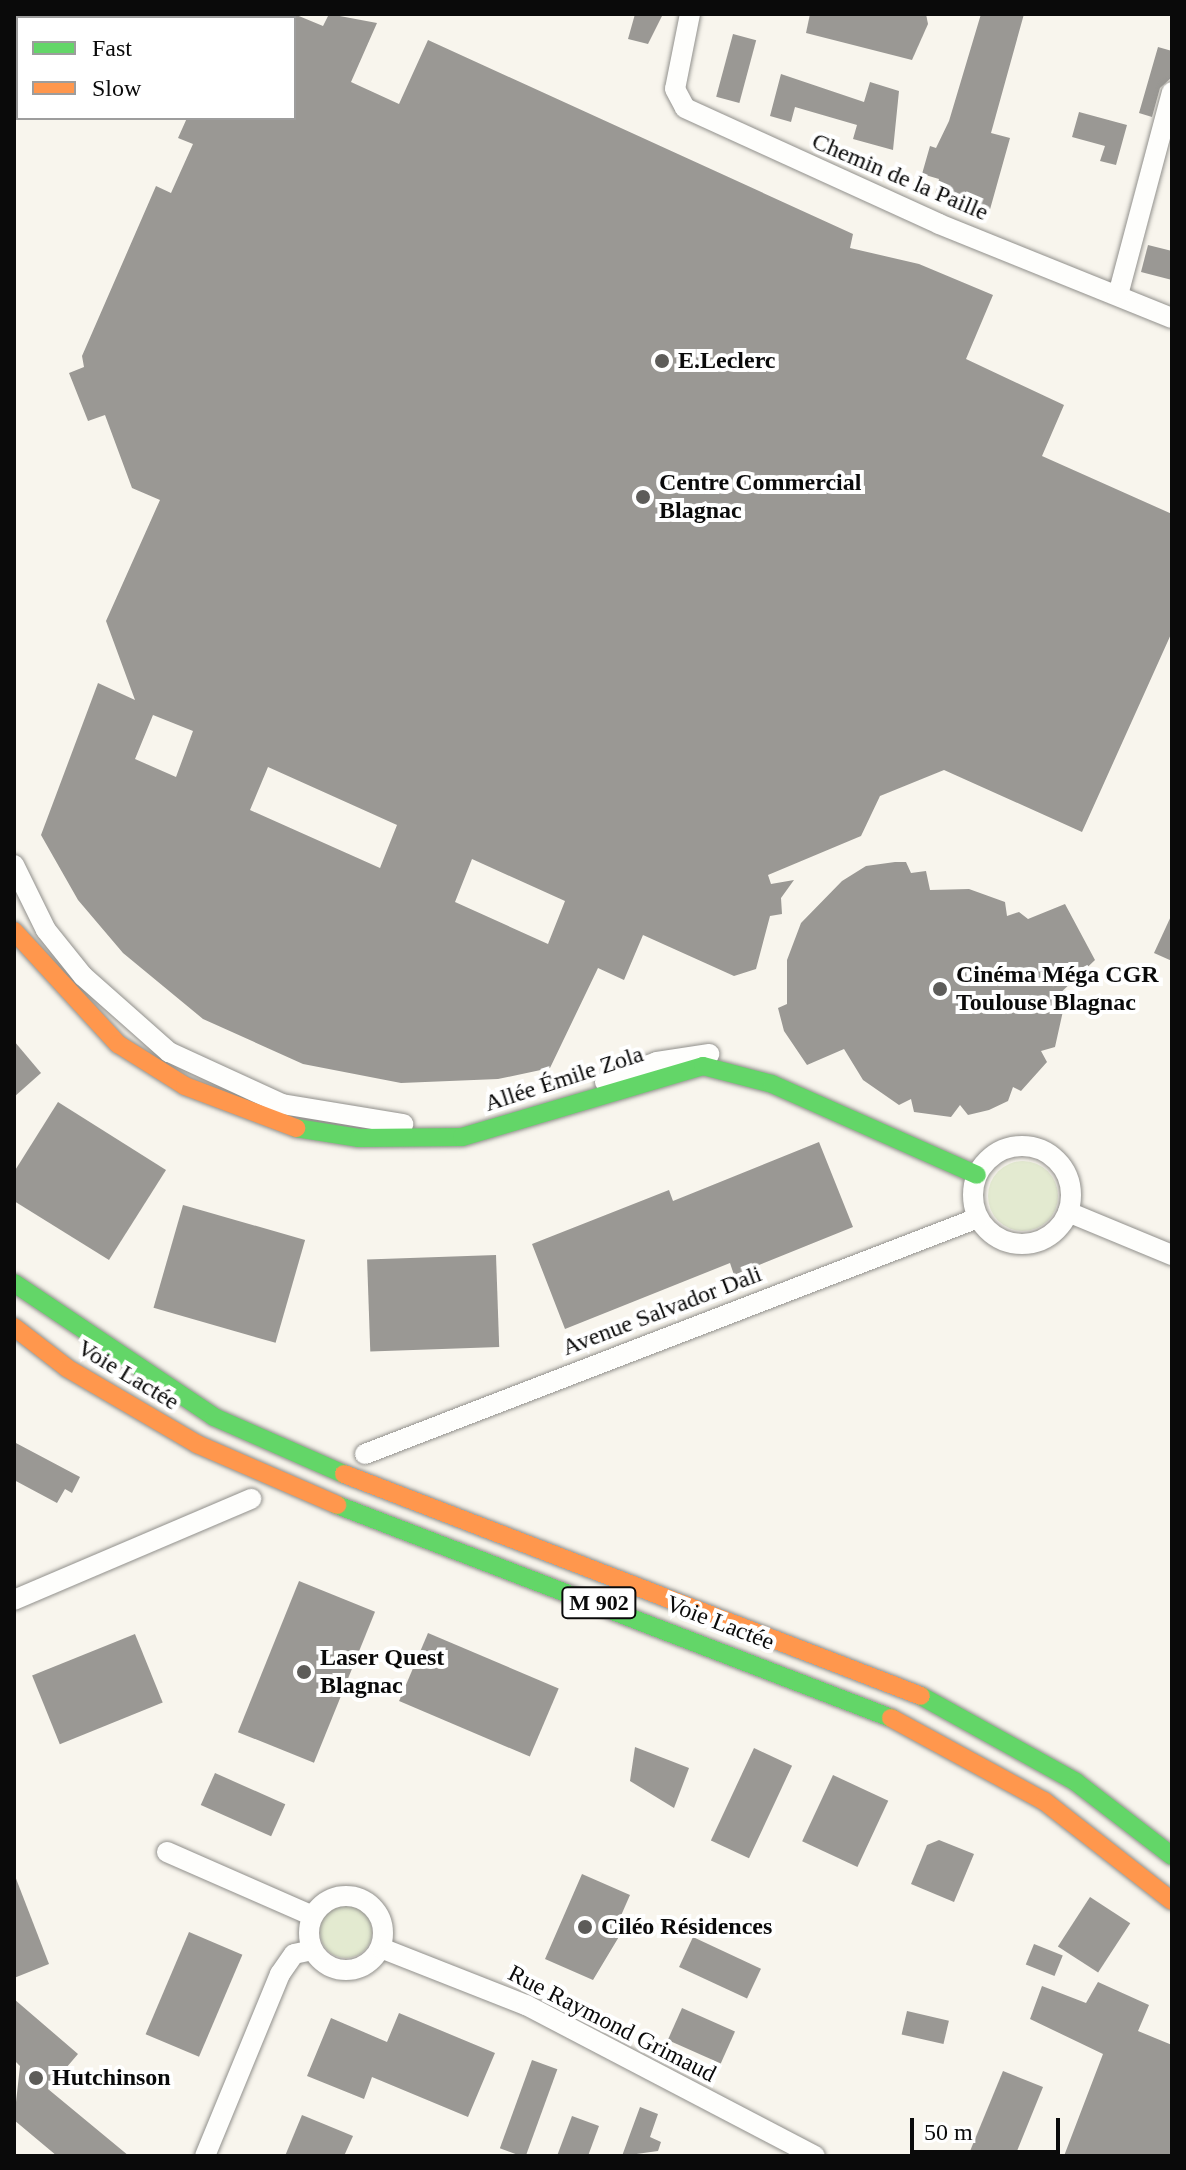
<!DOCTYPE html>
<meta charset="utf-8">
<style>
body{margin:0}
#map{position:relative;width:1186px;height:2170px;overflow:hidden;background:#f8f5ed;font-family:"Times New Roman",serif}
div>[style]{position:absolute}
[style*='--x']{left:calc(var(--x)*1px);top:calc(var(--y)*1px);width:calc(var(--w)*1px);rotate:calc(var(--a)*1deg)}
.green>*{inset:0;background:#e3ead0}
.round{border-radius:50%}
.building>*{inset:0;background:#9a9894;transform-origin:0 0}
.roads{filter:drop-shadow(0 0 2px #91908c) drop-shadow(0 0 2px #91908c)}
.street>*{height:20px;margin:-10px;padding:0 10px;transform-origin:10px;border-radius:10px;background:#fefefc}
.street>.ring{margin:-10px;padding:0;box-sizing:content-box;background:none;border:20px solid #fefefc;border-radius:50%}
.fast>*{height:18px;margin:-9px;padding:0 9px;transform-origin:9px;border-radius:9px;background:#63d668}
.slow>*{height:18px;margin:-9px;padding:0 9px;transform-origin:9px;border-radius:9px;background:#ff974d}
.dots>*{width:22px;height:22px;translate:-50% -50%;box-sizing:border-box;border:4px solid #fff;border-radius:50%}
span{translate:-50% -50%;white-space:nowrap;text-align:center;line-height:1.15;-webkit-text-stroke:8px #fff;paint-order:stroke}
.shield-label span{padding:2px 6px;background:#fff;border:2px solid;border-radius:6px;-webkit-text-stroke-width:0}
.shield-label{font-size:22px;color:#0a0a0a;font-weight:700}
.street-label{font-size:24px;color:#0a0a0a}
.poi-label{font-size:24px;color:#0a0a0a;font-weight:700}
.left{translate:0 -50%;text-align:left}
.frame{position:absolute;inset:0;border:16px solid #0a0a0a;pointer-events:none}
.legend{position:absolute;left:16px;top:16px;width:280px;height:104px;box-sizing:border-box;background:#fff;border:2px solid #9d9d9d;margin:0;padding:10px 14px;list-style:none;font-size:24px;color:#0a0a0a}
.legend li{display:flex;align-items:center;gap:16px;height:40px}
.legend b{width:40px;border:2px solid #9d9d9d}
.scale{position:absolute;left:910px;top:2118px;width:150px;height:36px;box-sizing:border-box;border:4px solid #0a0a0a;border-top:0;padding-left:10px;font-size:24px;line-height:28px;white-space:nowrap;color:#0a0a0a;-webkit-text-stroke:6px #fff;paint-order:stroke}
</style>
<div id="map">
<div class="green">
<div class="round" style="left:988px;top:1161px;width:70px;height:70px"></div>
<div class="round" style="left:320px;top:1906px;width:52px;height:52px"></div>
</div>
<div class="building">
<div style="clip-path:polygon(evenodd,294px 14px,323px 26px,329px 14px,377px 23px,351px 82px,399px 104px,428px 40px,853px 234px,850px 248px,919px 264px,993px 295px,966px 359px,1064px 405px,1042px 456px,1172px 514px,1172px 632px,1082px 832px,944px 770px,880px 796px,861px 836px,768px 875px,771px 884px,794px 880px,781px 898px,782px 914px,770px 916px,756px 969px,734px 976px,643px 935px,624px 980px,598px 968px,550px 1068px,498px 1079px,401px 1083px,303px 1064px,203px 1019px,123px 953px,78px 900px,41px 835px,98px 683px,135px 700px,106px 621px,160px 500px,132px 488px,105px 415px,88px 421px,69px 373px,84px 367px,82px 356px,156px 186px,171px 193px,193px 144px,178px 138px,187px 118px,294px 118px,294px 14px,153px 715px,193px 731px,176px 777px,135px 759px,153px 715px,294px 14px,268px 767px,397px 825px,380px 868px,250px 810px,268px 767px,294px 14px,472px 859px,565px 901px,548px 944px,455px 902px,472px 859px)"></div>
<div style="clip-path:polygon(635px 14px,663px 14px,648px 44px,628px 39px)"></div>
<div style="clip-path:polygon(810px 14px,926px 14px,928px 24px,912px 60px,806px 33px)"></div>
<div style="clip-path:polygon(981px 14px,1024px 14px,991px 133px,1010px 138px,989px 213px,935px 194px,939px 179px,922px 174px,930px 146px,936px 148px,949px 121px)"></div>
<div style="left:733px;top:34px;width:24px;height:65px;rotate:15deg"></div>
<div style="clip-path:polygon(1158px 47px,1172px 51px,1172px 77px,1160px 88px,1152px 117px,1139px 113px)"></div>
<div style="clip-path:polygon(781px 74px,864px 102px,870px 82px,899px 91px,893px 150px,853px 139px,857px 125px,795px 107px,791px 122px,770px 116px)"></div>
<div style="clip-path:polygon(1079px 112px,1127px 125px,1116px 165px,1100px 161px,1105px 146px,1072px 137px)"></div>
<div style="clip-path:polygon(1148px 245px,1172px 251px,1172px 280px,1141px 272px)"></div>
<div style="clip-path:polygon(895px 862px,906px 862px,911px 873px,926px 871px,930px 890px,969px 889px,1005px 902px,1007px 916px,1019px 912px,1028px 919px,1065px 904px,1095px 960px,1054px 999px,1063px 1011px,1055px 1047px,1041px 1051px,1047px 1062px,1021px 1091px,1013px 1087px,1008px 1101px,989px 1110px,968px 1115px,960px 1105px,951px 1117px,914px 1112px,911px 1099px,899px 1105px,863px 1080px,844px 1049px,807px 1065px,784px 1031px,778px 1008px,787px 1004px,787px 960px,801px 923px,842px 881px,866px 866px)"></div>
<div style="clip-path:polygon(1172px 914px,1172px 961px,1154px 953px)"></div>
<div style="clip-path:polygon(14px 1041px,41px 1073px,14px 1097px)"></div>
<div style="clip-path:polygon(58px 1102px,166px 1170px,109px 1260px,14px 1201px,14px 1172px)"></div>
<div style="clip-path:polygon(819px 1142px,853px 1227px,734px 1275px,730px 1263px,565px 1329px,532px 1244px,669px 1190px,673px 1201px)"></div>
<div style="left:183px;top:1205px;width:127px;height:107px;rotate:16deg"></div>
<div style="left:496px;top:1255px;width:92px;height:129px;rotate:88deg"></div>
<div style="clip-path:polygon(14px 1442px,80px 1477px,72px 1493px,65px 1489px,57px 1503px,14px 1480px)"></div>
<div style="left:299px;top:1581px;width:82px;height:163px;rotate:22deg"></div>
<div style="left:428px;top:1633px;width:142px;height:74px;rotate:23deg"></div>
<div style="left:135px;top:1634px;width:74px;height:111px;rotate:68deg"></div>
<div style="clip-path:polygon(635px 1747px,689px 1768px,674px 1808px,630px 1781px)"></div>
<div style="left:754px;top:1748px;width:42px;height:102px;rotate:25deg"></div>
<div style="left:215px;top:1773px;width:77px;height:35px;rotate:24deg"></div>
<div style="left:833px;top:1775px;width:61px;height:73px;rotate:25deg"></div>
<div style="clip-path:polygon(939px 1840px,974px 1854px,954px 1902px,911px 1884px,927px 1845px)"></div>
<div style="clip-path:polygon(582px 1874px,630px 1895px,616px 1927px,623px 1930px,593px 1980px,545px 1959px)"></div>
<div style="clip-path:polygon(15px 1876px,49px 1964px,14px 1978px,14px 1877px)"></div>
<div style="left:1090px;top:1897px;width:48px;height:59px;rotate:33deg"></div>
<div style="left:189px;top:1932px;width:58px;height:111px;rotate:23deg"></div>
<div style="left:693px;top:1937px;width:75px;height:33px;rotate:25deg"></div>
<div style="left:1034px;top:1944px;width:31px;height:22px;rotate:22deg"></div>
<div style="clip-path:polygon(1098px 1982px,1149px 2005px,1138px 2031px,1172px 2045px,1172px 2156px,1064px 2156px,1103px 2054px,1030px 2019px,1042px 1986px,1086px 2003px)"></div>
<div style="clip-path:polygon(14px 1999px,78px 2054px,48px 2089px,129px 2156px,57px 2156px,14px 2120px,20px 2066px,14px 2060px)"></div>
<div style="left:682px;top:2008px;width:58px;height:35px;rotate:24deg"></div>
<div style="left:907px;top:2011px;width:43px;height:24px;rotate:13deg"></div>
<div style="clip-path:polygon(399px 2013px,495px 2053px,468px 2117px,372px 2077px,364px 2099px,307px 2076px,331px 2018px,387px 2042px)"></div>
<div style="left:532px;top:2060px;width:27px;height:94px;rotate:20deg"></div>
<div style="clip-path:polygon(1003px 2071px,1043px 2087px,1015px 2156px,968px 2156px)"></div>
<div style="clip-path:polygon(640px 2107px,658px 2114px,650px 2137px,661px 2142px,658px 2151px,622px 2156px)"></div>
<div style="clip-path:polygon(302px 2115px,353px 2136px,344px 2156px,285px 2156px)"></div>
<div style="clip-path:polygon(572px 2116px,599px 2126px,588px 2156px,557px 2156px)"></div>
</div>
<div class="roads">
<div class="street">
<div style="--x:690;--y:14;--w:76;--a:101.3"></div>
<div style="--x:675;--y:89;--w:21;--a:62"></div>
<div style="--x:685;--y:108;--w:279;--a:24.5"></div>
<div style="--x:939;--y:224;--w:251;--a:22"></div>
<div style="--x:1118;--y:295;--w:210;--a:-75.1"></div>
<div style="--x:14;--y:865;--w:72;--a:63.8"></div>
<div style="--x:46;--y:930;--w:59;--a:51.2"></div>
<div style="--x:83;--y:976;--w:115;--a:41.5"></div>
<div style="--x:169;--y:1052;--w:124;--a:24.7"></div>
<div style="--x:282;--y:1104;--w:123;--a:9.4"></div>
<div style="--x:605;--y:1082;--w:56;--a:-21"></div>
<div style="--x:657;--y:1062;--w:53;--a:-8.7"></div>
<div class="ring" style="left:973px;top:1146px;width:78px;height:78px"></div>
<div style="--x:1068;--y:1212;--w:113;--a:22.5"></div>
<div style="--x:365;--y:1454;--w:657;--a:-21.06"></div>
<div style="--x:14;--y:1600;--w:258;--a:-23.1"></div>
<div style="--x:167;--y:1852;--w:159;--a:23.7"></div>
<div class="ring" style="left:309px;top:1896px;width:54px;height:54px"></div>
<div style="--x:381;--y:1948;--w:156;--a:21.5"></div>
<div style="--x:526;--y:2005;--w:326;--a:27.6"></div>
<div style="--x:205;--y:2156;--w:197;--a:-67.6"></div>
<div style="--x:280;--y:1974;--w:24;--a:-55"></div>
<div style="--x:294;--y:1954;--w:19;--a:-12"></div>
</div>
<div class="fast">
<div style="--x:296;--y:1128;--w:64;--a:9"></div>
<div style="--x:359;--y:1138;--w:103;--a:-0.6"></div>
<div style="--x:462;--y:1137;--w:251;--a:-16.4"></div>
<div style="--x:703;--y:1066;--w:71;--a:14.6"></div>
<div style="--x:772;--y:1084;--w:224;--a:23.9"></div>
<div style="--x:14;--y:1283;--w:241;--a:33.8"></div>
<div style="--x:214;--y:1417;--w:142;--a:23.7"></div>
<div style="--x:337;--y:1505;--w:594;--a:21.03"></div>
<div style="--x:921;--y:1696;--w:177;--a:29"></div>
<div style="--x:1076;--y:1782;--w:121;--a:37.6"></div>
</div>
<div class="slow">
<div style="--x:14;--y:931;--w:154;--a:47.4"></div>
<div style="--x:118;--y:1044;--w:79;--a:32.1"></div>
<div style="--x:185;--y:1086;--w:119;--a:20.7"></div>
<div style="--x:14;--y:1327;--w:67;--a:37.7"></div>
<div style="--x:67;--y:1368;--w:151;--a:30.3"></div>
<div style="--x:197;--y:1444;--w:153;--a:23.5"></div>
<div style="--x:344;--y:1474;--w:618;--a:21.04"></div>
<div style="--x:891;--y:1718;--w:174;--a:28.5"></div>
<div style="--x:1044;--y:1801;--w:162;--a:38"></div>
</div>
</div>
<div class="dots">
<div style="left:662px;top:361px;background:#5d5c59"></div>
<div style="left:643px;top:497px;background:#5d5c59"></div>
<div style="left:940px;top:989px;background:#5d5c59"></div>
<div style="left:304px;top:1672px;background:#5d5c59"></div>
<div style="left:585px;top:1927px;background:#5d5c59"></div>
<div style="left:36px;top:2078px;background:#5d5c59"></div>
</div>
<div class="shield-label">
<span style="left:599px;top:1603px">M 902</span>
</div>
<div class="street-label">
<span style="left:900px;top:177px;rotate:23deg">Chemin de la Paille</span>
<span style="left:564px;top:1079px;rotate:-18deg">Allée Émile Zola</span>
<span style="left:662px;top:1311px;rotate:-21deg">Avenue Salvador Dali</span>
<span style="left:128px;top:1375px;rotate:31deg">Voie Lactée</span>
<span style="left:720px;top:1623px;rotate:21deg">Voie Lactée</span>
<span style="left:612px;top:2024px;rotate:27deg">Rue Raymond Grimaud</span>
</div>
<div class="poi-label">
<span class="left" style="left:678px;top:361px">E.Leclerc</span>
<span class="left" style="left:659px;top:497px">Centre Commercial<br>Blagnac</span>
<span class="left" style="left:956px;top:989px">Cinéma Méga CGR<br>Toulouse Blagnac</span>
<span class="left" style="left:320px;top:1672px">Laser Quest<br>Blagnac</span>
<span class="left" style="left:601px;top:1927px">Ciléo Résidences</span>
<span class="left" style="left:52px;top:2078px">Hutchinson</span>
</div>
<div class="frame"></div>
<ul class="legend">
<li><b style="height:10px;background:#63d668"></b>Fast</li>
<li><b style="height:10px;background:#ff974d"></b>Slow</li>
</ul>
<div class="scale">50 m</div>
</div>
